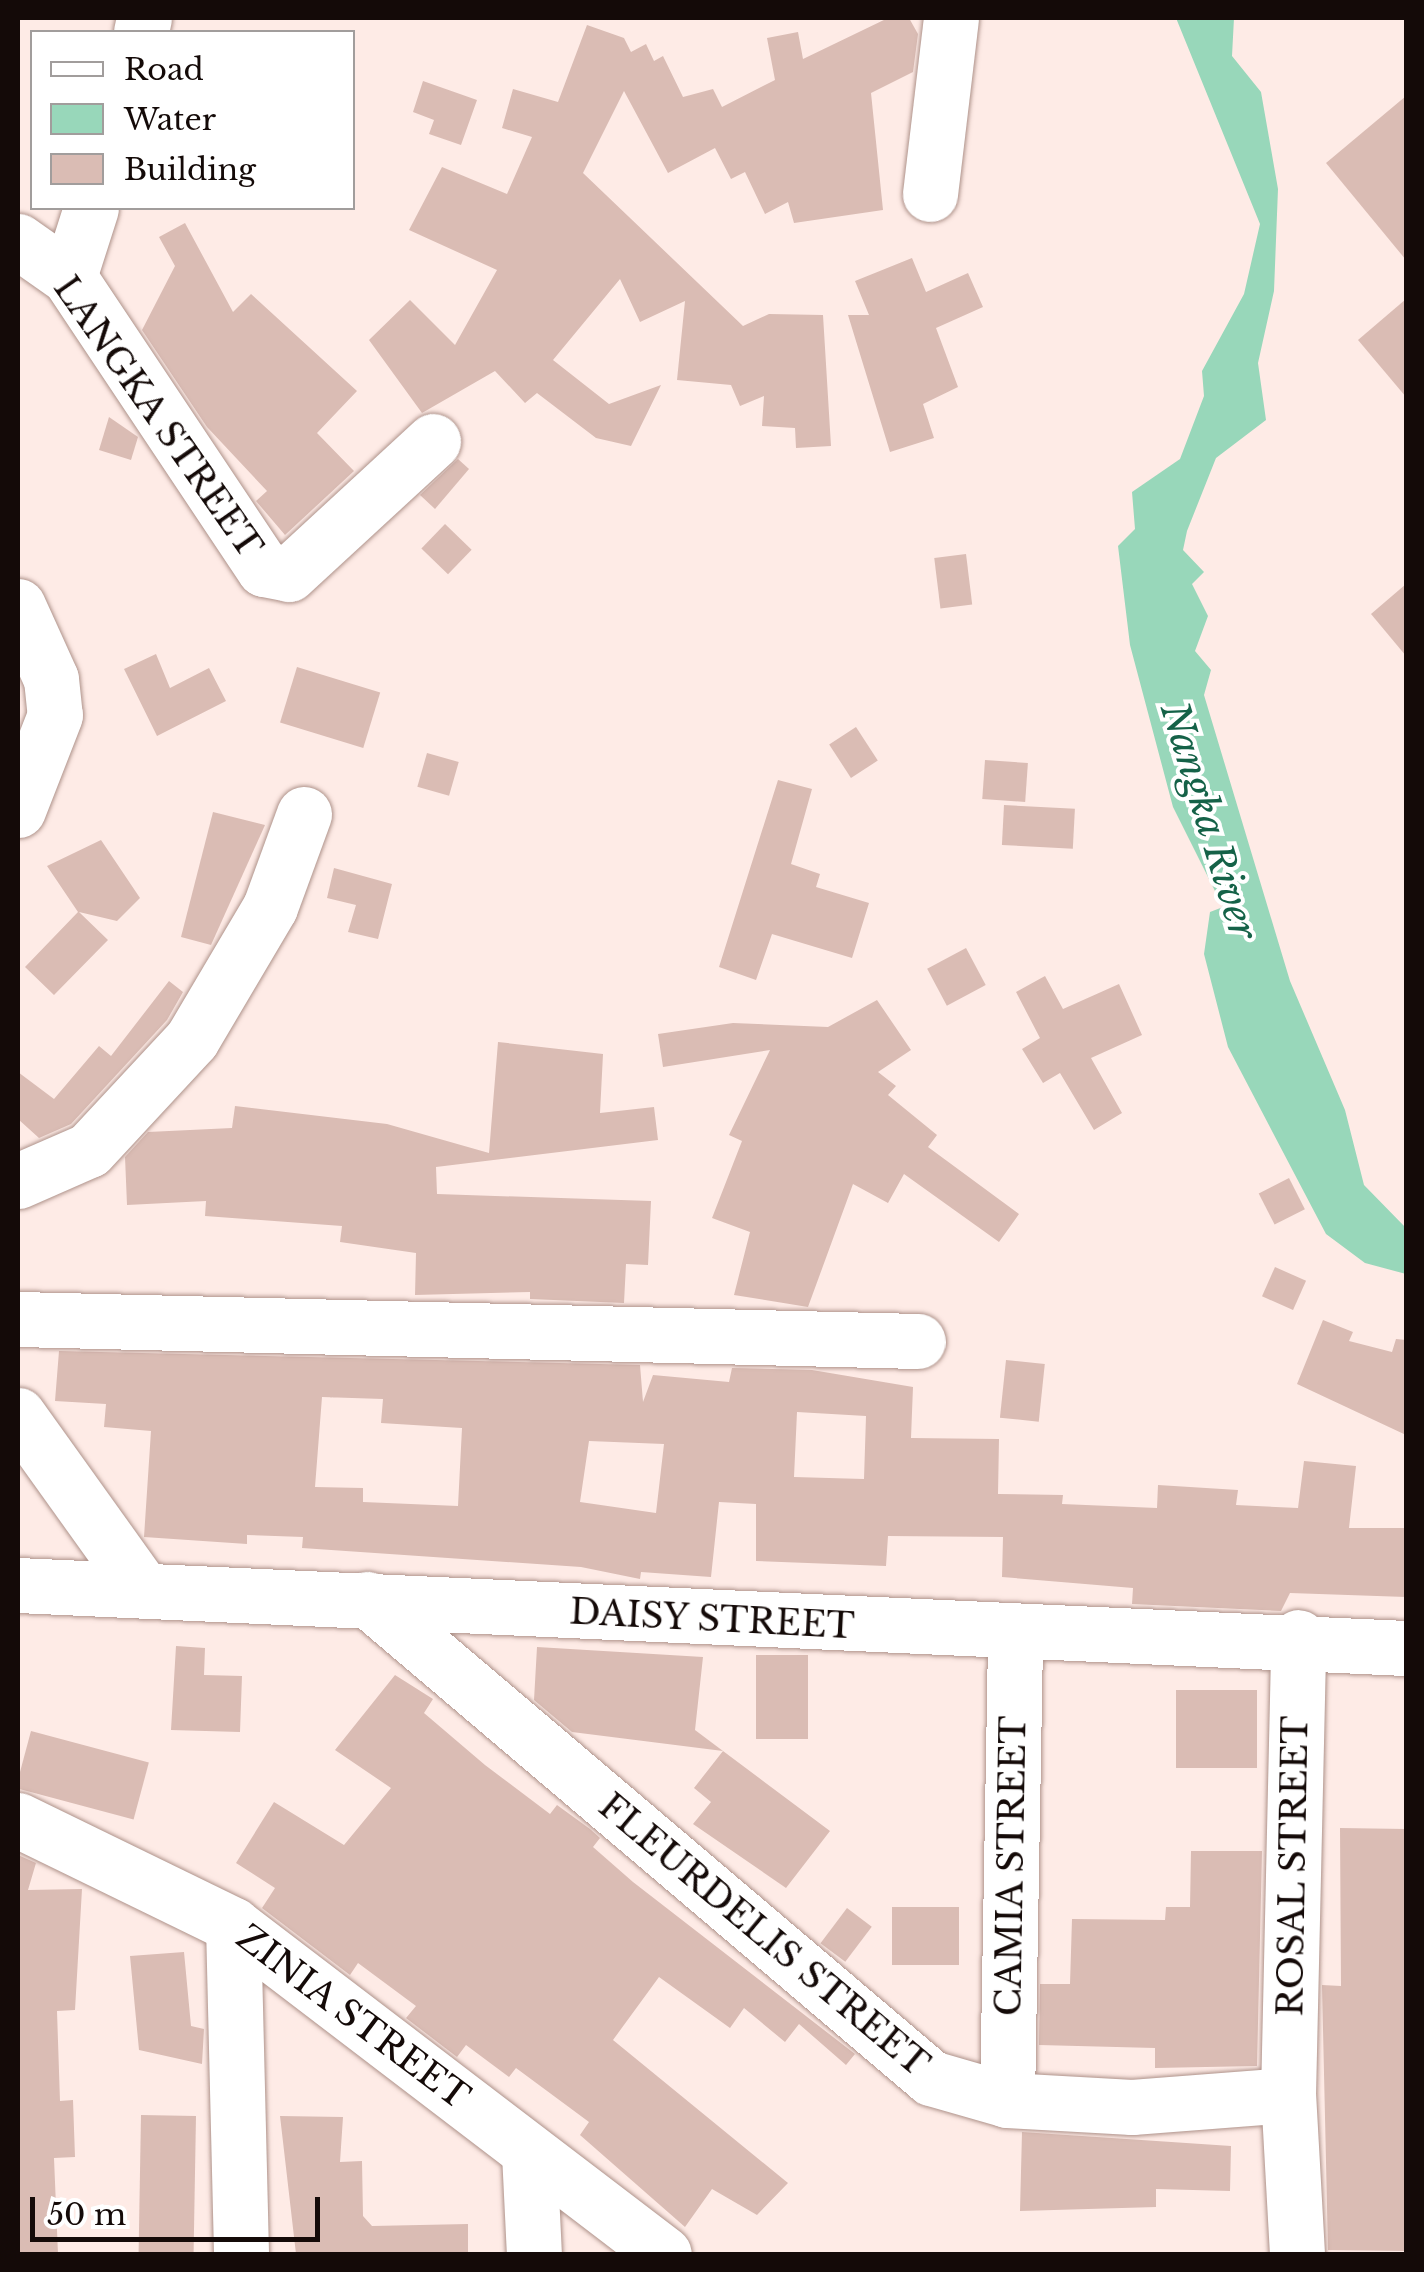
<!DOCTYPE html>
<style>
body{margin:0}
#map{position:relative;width:1424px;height:2272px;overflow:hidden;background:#feebe6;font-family:"Libre Baskerville",serif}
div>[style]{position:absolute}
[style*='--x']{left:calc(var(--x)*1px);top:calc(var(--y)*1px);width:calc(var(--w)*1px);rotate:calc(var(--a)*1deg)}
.water>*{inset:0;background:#98d7ba}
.building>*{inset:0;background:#dabcb4;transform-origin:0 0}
.roads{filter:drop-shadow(0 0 2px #ae928a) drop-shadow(0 0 2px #ae928a)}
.minor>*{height:55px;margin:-27.5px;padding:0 27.5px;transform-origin:27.5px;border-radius:27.5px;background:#fff}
span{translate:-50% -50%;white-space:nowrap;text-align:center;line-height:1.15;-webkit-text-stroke:8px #fff;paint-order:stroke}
.street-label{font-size:35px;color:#140a08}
.water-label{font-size:38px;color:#156248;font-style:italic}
.frame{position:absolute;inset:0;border:20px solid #140a08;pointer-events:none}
.legend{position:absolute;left:30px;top:30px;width:325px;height:180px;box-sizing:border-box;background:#fff;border:2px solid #a19d9c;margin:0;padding:12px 18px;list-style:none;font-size:30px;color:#140a08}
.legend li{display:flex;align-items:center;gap:20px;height:50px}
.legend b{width:50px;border:2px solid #a19d9c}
.scale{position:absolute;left:30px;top:2197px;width:290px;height:45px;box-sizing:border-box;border:5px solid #140a08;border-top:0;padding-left:12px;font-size:30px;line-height:35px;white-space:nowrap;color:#140a08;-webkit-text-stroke:8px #fff;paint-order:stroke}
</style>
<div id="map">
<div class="water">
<div style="clip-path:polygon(1176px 18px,1234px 18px,1232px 56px,1261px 92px,1278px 189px,1274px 291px,1258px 363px,1266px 420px,1216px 458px,1187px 531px,1183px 550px,1204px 572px,1192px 584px,1208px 616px,1195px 651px,1211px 670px,1204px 695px,1290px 981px,1345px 1110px,1364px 1185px,1406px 1228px,1406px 1274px,1365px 1263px,1326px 1234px,1228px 1047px,1204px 954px,1210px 912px,1223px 907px,1173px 807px,1130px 645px,1118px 546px,1135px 529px,1132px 492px,1180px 459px,1204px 396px,1202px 371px,1244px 294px,1260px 224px)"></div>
</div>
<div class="building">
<div style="clip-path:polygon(888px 18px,909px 18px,918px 34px,913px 72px,871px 93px,883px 210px,794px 223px,788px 202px,765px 214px,745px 172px,731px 179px,715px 148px,668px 173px,624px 91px,583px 173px,743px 326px,769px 314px,823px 315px,831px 446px,796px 448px,795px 428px,762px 426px,764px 396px,740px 406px,731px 385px,677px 380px,685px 301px,640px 322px,620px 279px,553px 360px,609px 404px,661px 385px,631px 446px,596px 438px,537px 393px,525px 403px,495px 371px,422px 413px,369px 340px,410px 300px,455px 345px,497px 270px,409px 230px,442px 167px,507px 194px,532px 137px,502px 128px,513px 89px,558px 102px,587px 25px,624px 38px,631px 52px,646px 44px,654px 61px,663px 56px,683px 97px,713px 89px,722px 107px,775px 80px,767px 38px,798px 32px,803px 59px)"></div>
<div style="clip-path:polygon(423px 81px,477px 100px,461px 145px,429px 134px,434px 120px,413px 112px)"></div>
<div style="clip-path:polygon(1406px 96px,1406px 260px,1326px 163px)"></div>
<div style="clip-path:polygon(185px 223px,233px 312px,251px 294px,357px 391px,317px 433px,354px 471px,285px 535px,256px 501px,267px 491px,207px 427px,142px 330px,175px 266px,159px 237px)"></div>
<div style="clip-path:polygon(912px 258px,926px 292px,968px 273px,983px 307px,936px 328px,958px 387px,923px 404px,934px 438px,890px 452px,848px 315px,869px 315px,855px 281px)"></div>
<div style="clip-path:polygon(1406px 299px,1406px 397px,1358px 340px)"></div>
<div style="clip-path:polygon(109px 417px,138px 437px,131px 460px,99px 450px)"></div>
<div style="clip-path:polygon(458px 459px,469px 469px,435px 509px,420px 495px)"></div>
<div style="left:445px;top:524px;width:37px;height:34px;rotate:44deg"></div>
<div style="left:966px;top:554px;width:51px;height:32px;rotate:83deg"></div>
<div style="clip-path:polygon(1406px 584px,1406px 656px,1371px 614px)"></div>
<div style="clip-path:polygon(156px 654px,170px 688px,209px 668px,226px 701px,157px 736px,124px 669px)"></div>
<div style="left:297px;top:667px;width:87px;height:58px;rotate:17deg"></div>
<div style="left:856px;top:727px;width:40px;height:32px;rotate:57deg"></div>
<div style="left:427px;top:753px;width:33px;height:35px;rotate:16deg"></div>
<div style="left:985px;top:760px;width:43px;height:39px;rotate:4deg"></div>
<div style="clip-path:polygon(778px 780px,812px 789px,791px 864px,820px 874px,816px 887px,869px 903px,852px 958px,772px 934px,756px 980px,719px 967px)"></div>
<div style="left:1004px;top:805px;width:71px;height:40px;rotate:3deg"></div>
<div style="clip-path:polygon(213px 812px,265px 825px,211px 945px,181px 937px)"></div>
<div style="clip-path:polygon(101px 840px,140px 898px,117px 921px,79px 912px,108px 940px,54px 995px,25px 967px,78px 912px,47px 866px)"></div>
<div style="clip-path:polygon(334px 868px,392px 884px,378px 939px,348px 932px,356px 905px,327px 898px)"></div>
<div style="left:966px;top:948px;width:42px;height:44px;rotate:62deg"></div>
<div style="clip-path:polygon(1045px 976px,1063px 1009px,1119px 984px,1142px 1035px,1091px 1058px,1122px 1113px,1094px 1130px,1060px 1073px,1043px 1083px,1022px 1049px,1040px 1038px,1016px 992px)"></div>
<div style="clip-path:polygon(169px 981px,183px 992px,167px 1020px,71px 1124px,39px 1138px,18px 1119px,18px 1072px,54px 1099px,99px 1046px,111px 1056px)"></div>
<div style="clip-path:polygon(877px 1000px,911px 1050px,878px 1072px,896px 1086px,888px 1095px,937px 1135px,928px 1147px,1019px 1214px,999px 1242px,904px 1174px,888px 1203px,853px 1184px,808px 1307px,734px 1295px,750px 1232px,712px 1218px,742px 1141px,729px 1135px,770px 1050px,663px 1067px,658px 1034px,733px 1023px,828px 1027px)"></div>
<div style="clip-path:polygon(498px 1042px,603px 1054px,600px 1113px,654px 1107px,658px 1140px,436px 1167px,437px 1194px,651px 1201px,648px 1265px,626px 1264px,624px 1303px,530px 1299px,530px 1292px,415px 1295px,416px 1253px,340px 1242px,342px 1226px,205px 1216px,206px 1201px,127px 1205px,125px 1157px,148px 1132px,232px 1128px,235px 1106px,387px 1124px,489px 1153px)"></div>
<div style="left:1289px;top:1178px;width:35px;height:34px;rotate:63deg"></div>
<div style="left:1275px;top:1267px;width:34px;height:32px;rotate:24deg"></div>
<div style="clip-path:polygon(1323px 1320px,1353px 1332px,1349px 1341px,1392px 1352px,1396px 1339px,1406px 1340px,1406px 1435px,1297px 1384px)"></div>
<div style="clip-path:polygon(evenodd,59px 1351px,640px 1365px,643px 1402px,653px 1375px,729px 1382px,732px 1368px,812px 1370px,913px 1387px,911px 1438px,999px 1439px,998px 1494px,1063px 1495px,1062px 1504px,1157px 1508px,1158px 1485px,1238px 1490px,1236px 1505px,1298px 1508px,1304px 1461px,1356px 1466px,1349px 1528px,1406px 1528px,1406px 1597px,1290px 1593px,1281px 1611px,1132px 1604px,1133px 1588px,1002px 1577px,1003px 1537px,888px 1536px,886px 1566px,756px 1561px,756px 1504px,719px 1502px,711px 1577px,641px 1572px,640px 1579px,581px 1567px,302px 1548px,303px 1537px,247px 1535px,247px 1544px,144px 1537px,151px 1431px,104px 1427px,106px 1404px,55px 1401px,59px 1351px,322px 1397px,383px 1399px,381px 1423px,462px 1428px,458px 1506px,363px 1502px,363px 1488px,315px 1487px,322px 1397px,59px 1351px,797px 1412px,866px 1416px,864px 1479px,794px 1477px,797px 1412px,59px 1351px,589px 1441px,664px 1444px,656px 1513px,580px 1502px,589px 1441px)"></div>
<div style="left:1006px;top:1360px;width:39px;height:58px;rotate:6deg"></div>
<div style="clip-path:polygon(176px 1646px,205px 1648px,204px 1675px,242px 1676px,240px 1732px,171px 1730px)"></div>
<div style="clip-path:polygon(537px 1647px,703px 1657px,695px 1730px,723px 1751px,572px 1732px,534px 1700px)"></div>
<div style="left:756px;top:1655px;width:52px;height:84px"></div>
<div style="clip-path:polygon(395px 1675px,433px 1699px,424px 1713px,485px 1765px,550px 1814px,557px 1805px,590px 1829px,600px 1838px,593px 1847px,633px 1882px,855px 2054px,846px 2065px,799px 2024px,785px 2042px,744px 2008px,730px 2028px,659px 1977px,613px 2040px,788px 2183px,757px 2215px,712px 2189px,685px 2227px,580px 2135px,589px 2122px,516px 2068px,509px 2077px,466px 2045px,457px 2057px,406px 2018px,416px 2006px,358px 1963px,350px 1975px,262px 1908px,275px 1888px,236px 1863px,274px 1802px,344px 1845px,391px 1788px,335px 1750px)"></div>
<div style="left:1257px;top:1690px;width:78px;height:81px;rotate:90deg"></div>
<div style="left:31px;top:1731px;width:122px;height:59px;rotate:15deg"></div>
<div style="clip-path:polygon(723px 1751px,830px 1831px,786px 1888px,693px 1824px,711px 1802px,694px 1788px)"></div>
<div style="clip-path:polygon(1340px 1828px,1406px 1829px,1406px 2251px,1328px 2250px,1322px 1985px,1341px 1986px)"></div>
<div style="clip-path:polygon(1191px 1851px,1262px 1851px,1257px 2066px,1155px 2068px,1155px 2048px,1039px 2045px,1040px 1984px,1070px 1984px,1072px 1919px,1165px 1920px,1166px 1907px,1190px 1907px)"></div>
<div style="clip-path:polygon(18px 1855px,36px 1863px,28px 1890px,82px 1889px,75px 2010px,57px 2011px,60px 2101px,73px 2100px,75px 2157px,54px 2158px,58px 2254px,18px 2254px)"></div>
<div style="left:892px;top:1907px;width:67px;height:58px"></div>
<div style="left:847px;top:1908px;width:31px;height:44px;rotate:37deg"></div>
<div style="clip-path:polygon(184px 1952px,191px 2026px,204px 2029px,202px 2064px,139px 2050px,130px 1956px)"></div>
<div style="left:141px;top:2115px;width:55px;height:139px;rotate:1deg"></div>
<div style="clip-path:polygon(280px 2116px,343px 2117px,340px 2162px,362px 2161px,363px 2216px,372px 2226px,468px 2224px,468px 2254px,296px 2254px)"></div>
<div style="clip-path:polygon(1022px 2132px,1231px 2146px,1230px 2191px,1156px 2189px,1156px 2207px,1020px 2211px)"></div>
</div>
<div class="roads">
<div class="minor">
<div style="--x:141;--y:32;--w:14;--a:-78"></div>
<div style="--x:930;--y:194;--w:177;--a:-83.2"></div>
<div style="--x:18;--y:241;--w:62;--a:35.2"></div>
<div style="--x:69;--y:277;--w:351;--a:56.3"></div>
<div style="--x:264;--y:569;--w:25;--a:11"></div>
<div style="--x:289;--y:574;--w:196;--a:-42.7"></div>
<div style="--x:69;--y:277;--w:72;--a:-72.3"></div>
<div style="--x:18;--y:606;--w:80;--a:65.7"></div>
<div style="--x:51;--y:679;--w:36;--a:84"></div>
<div style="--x:55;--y:715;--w:102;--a:111.3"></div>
<div style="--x:18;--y:1181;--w:77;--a:-23.6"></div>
<div style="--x:89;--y:1150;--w:151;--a:-47.1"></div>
<div style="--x:192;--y:1039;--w:153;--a:-59.4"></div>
<div style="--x:270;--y:907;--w:99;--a:-69.9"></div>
<div style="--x:18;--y:1319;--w:900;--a:1.4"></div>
<div style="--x:18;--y:1415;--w:211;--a:54.4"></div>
<div style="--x:18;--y:1585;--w:1389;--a:2.6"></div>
<div style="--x:367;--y:1599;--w:740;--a:40.34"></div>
<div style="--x:931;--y:2078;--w:79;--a:16.1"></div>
<div style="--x:1007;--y:2100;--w:125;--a:3.2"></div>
<div style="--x:1132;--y:2107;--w:156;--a:-4.4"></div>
<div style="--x:18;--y:1820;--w:239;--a:26"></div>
<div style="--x:233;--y:1925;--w:542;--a:37.36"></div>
<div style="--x:233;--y:1925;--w:329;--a:88.6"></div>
<div style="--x:1007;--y:2100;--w:467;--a:-89"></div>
<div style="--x:529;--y:2153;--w:101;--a:87.2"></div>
<div style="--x:1297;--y:2254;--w:159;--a:-93.2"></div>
<div style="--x:1288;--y:2095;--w:458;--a:-88.7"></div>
</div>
</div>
<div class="street-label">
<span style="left:158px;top:417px;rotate:55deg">LANGKA STREET</span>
<span style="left:712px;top:1619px;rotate:3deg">DAISY STREET</span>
<span style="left:1011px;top:1866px;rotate:-89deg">CAMIA STREET</span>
<span style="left:1293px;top:1866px;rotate:-89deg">ROSAL STREET</span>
<span style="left:764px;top:1935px;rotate:40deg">FLEURDELIS STREET</span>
<span style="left:353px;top:2017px;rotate:37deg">ZINIA STREET</span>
</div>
<div class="water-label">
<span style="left:1209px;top:821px;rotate:73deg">Nangka River</span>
</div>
<div class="frame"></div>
<ul class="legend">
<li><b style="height:12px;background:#fff"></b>Road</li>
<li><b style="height:28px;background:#98d7ba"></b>Water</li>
<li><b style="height:28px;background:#dabcb4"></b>Building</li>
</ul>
<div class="scale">50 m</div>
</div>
